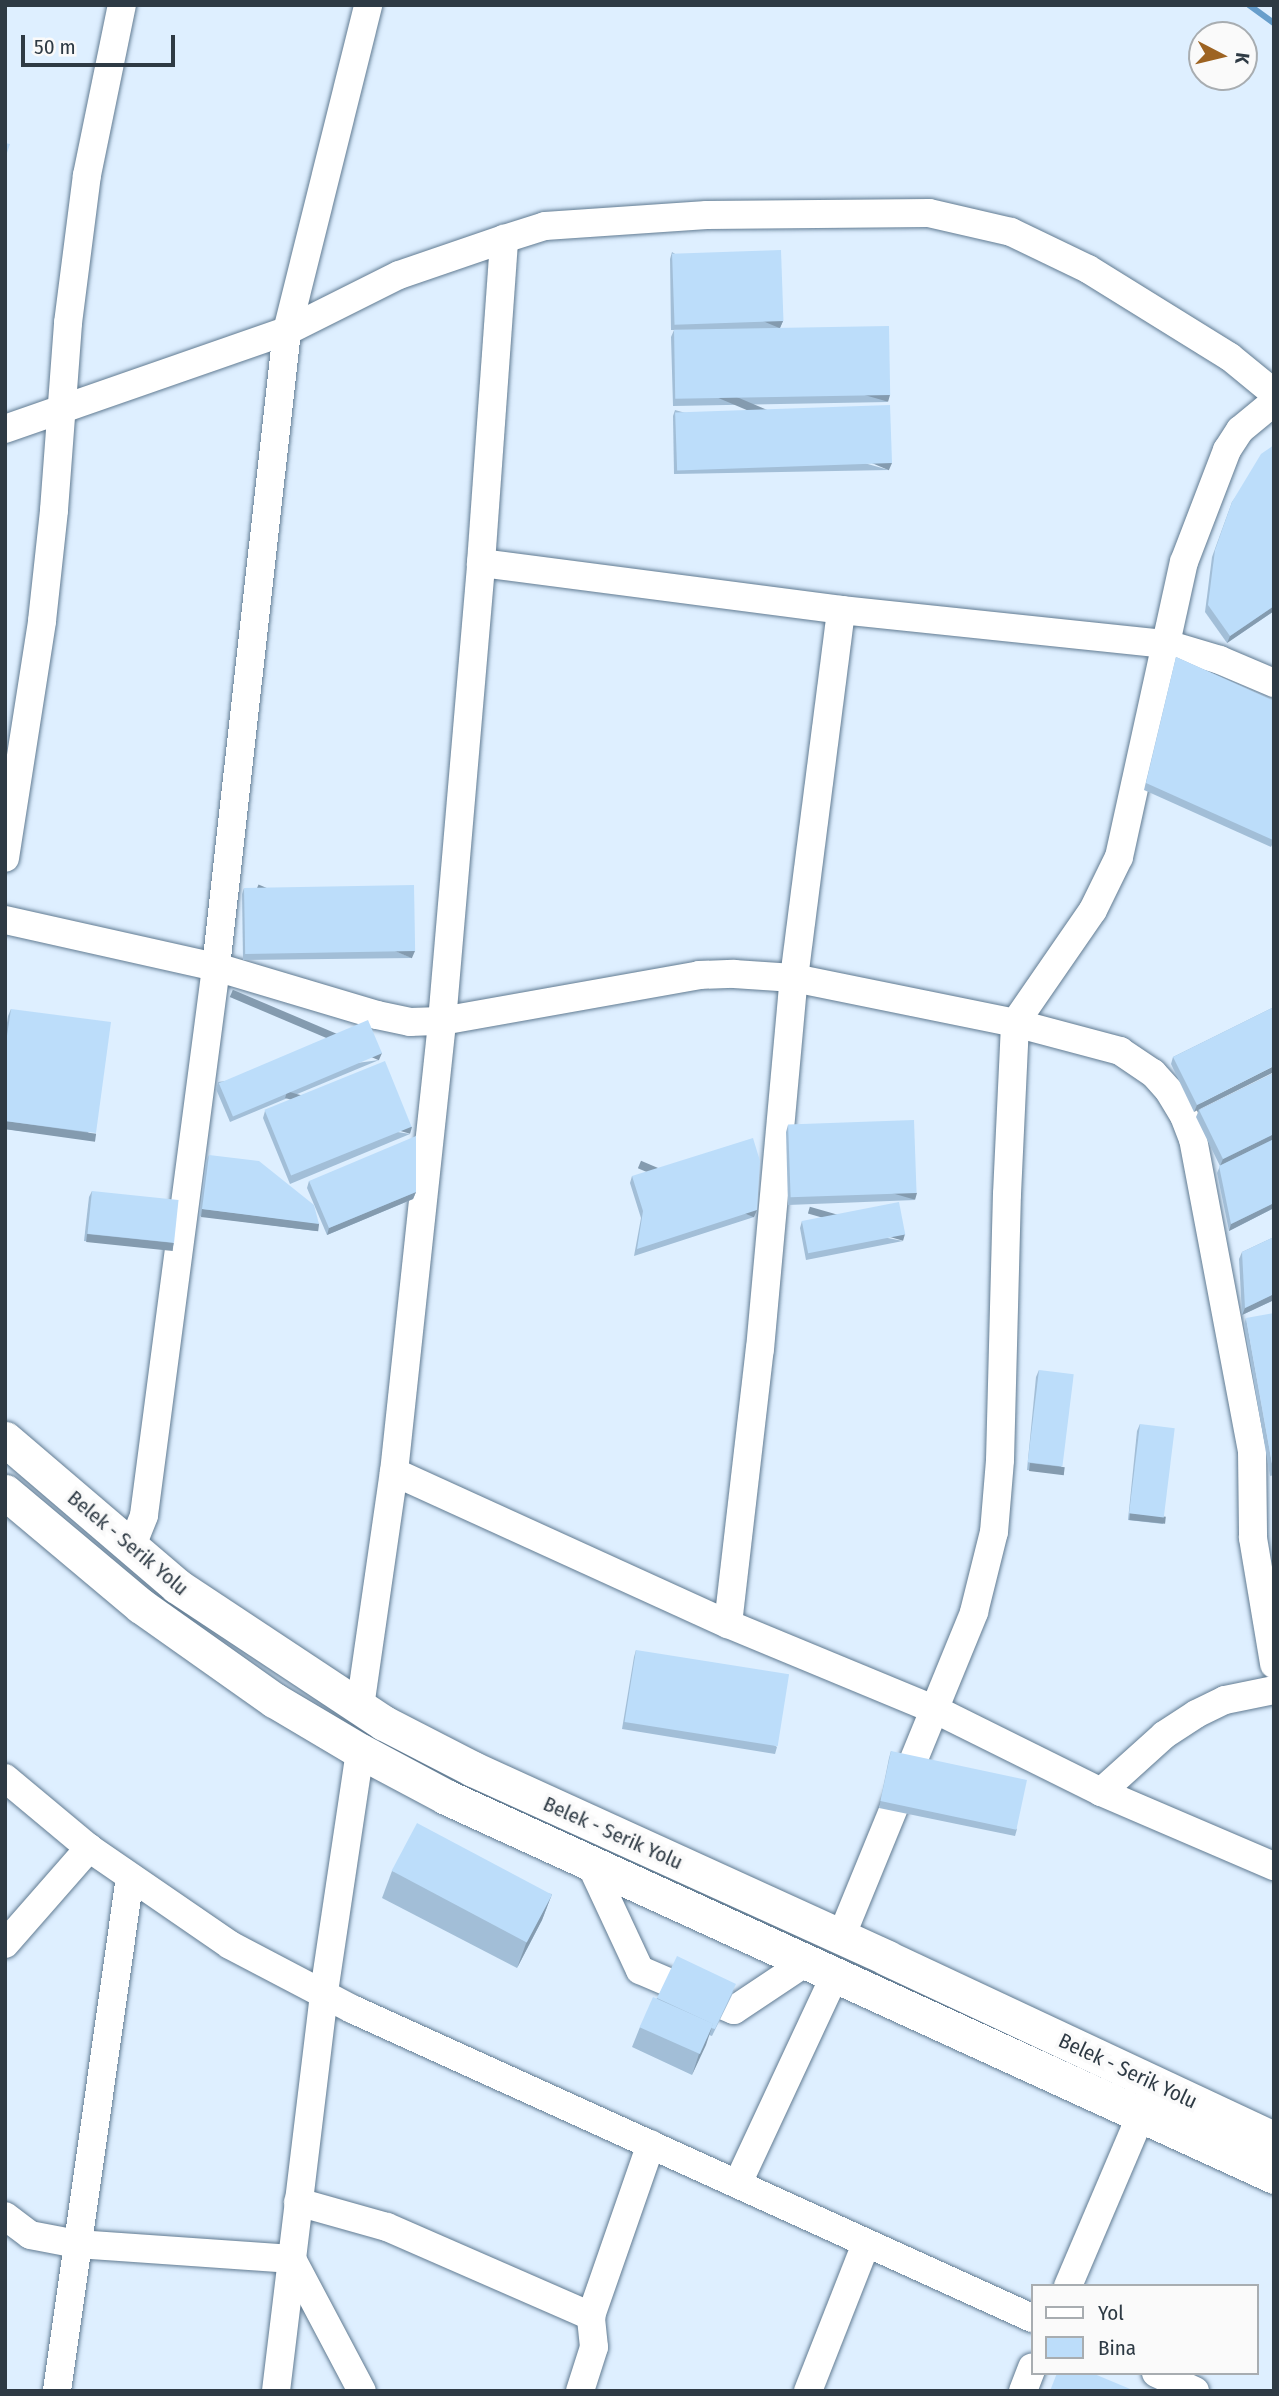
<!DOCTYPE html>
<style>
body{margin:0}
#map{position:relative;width:1279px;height:2396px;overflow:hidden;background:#deefff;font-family:"Fira Sans Condensed",sans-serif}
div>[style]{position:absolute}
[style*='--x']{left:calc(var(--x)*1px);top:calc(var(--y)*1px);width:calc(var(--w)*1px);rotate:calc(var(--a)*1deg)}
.stream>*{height:6px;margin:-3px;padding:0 3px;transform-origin:3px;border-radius:3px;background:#679ecb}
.roads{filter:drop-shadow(0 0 2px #617b92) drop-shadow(0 0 2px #617b92)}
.minor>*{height:28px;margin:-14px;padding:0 14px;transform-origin:14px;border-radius:14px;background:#fff}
.major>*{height:35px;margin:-17.5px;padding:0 17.5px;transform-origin:17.5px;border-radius:17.5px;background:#fff}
.wall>*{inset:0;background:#a2bed7}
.shaded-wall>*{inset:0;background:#849baf;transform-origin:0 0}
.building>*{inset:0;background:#bcddfa;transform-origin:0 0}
span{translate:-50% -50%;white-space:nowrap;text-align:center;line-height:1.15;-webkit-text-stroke:7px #fafafa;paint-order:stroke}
.street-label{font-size:21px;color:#2e3a44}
.frame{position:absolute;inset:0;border:7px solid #2e3a44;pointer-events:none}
.legend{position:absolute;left:1031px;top:2284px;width:228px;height:91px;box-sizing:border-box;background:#fafafa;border:2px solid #a8adb1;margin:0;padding:9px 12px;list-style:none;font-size:21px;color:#2e3a44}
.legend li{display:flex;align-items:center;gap:14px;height:35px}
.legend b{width:35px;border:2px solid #a8adb1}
.north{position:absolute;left:1188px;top:21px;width:70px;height:70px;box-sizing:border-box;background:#fafafa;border:2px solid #a8adb1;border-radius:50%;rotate:97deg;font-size:19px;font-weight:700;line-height:28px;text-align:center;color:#2e3a44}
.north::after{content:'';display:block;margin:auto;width:24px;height:32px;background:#9d6322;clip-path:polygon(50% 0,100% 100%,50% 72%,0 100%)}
.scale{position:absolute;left:21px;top:35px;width:154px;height:32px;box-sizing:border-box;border:4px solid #2e3a44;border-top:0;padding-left:9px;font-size:21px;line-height:24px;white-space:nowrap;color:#2e3a44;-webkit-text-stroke:5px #fafafa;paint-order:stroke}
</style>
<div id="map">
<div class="stream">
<div style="--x:1249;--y:5;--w:31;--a:36"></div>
</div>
<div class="roads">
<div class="minor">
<div style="--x:5;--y:429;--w:299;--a:-19.2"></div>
<div style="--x:287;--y:331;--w:125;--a:-26.6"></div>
<div style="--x:399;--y:275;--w:111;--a:-18.9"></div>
<div style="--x:504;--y:239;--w:43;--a:-17.6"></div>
<div style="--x:545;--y:226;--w:162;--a:-3.9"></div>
<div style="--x:707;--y:215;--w:222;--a:-0.5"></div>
<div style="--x:929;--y:213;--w:84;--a:13"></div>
<div style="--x:1011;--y:232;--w:85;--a:25.7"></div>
<div style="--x:1088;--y:269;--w:167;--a:31.8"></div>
<div style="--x:1230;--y:357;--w:57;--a:39.3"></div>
<div style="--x:481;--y:563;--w:363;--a:7.4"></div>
<div style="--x:841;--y:610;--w:327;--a:6"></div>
<div style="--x:1166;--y:644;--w:56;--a:16.5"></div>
<div style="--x:1220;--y:660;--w:59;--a:23.1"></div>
<div style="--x:5;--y:858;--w:240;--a:-81.1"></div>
<div style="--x:42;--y:621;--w:112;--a:-83.8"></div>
<div style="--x:54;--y:510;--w:188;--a:-85.7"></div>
<div style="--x:68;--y:323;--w:149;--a:-82.7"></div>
<div style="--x:87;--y:175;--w:174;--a:-78.4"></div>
<div style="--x:5;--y:920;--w:216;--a:12.6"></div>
<div style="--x:216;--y:967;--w:168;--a:16.6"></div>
<div style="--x:377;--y:1015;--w:34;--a:12"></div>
<div style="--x:410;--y:1022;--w:32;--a:-2"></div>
<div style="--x:442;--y:1021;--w:261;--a:-10.1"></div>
<div style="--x:699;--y:975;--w:35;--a:-2"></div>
<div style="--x:734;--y:974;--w:60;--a:3.8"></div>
<div style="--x:794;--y:978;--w:226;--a:11.5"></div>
<div style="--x:1015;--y:1023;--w:109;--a:14.9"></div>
<div style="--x:1120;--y:1051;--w:40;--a:34"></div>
<div style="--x:1153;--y:1073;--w:24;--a:48"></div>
<div style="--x:1169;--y:1091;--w:29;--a:59"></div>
<div style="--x:1184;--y:1116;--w:25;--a:69"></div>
<div style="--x:1193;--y:1139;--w:318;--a:79.3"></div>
<div style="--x:1252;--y:1451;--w:87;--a:89.3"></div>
<div style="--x:1253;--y:1538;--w:128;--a:80.5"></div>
<div style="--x:394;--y:1472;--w:367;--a:24.5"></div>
<div style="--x:728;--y:1624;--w:225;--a:22.5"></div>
<div style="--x:936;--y:1710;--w:184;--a:26.4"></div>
<div style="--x:1101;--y:1792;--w:188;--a:23.2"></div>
<div style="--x:131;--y:1548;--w:35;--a:-68"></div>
<div style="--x:144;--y:1515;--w:553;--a:-82.51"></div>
<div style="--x:216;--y:967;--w:640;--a:-83.63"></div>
<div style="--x:287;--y:331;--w:336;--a:-76"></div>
<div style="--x:728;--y:1624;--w:277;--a:-83.4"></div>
<div style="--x:760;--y:1349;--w:373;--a:-84.8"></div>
<div style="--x:794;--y:978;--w:371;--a:-82.7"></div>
<div style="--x:360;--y:1707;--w:237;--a:-81.8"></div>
<div style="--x:394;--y:1472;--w:454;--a:-83.9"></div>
<div style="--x:442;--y:1021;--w:460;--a:-85.1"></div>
<div style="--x:481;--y:563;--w:325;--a:-85.9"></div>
<div style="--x:5;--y:1778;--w:109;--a:39.8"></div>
<div style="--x:89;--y:1848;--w:171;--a:34.5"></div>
<div style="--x:230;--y:1945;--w:138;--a:27.7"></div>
<div style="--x:352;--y:2009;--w:747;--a:24.44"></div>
<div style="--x:1101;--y:1792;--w:85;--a:-42.1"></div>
<div style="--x:1164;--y:1735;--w:38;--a:-33"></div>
<div style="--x:1196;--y:1714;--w:32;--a:-26"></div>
<div style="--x:1225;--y:1700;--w:50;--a:-11.5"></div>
<div style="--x:590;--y:1863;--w:118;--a:65"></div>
<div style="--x:640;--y:1970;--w:102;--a:23.1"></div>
<div style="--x:734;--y:2010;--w:87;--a:-33.7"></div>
<div style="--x:841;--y:1937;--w:351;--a:-67.7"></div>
<div style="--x:974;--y:1612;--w:82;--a:-76"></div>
<div style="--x:994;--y:1532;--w:72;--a:-85.2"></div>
<div style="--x:1000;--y:1460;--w:266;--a:-88.5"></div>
<div style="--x:1007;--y:1194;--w:171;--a:-87.3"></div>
<div style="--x:1015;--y:1023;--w:137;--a:-55.4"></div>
<div style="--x:1093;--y:910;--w:59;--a:-63.9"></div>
<div style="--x:1119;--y:857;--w:302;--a:-77.6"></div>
<div style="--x:1184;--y:562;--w:120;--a:-69"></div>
<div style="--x:1227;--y:450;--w:24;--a:-57"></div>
<div style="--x:1240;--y:430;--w:44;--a:-39.5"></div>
<div style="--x:5;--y:1944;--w:128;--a:-48.8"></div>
<div style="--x:738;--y:2183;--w:230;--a:-65"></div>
<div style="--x:298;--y:2202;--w:92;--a:15.7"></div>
<div style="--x:387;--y:2227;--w:223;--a:23.6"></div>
<div style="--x:5;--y:2216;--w:31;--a:37"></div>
<div style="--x:30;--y:2235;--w:48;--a:10.8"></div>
<div style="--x:77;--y:2244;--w:216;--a:4"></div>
<div style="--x:292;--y:2259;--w:149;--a:62.1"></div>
<div style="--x:1068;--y:2286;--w:186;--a:-66.9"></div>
<div style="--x:1156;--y:2373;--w:43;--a:24.8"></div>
<div style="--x:57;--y:2391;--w:519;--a:-81.92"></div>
<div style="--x:276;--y:2391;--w:402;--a:-83.1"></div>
<div style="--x:324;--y:1992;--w:244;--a:-81.5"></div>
<div style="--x:580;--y:2391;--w:46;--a:-72.3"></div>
<div style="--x:594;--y:2347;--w:31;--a:-96"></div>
<div style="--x:591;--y:2316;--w:182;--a:-70.8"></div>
<div style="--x:808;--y:2391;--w:158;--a:-68.5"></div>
<div style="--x:1023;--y:2391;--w:25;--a:-69"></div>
</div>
<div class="major">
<div style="--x:5;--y:1439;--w:226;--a:40.5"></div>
<div style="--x:177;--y:1586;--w:248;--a:33.5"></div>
<div style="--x:384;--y:1723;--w:100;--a:27.3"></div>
<div style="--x:473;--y:1769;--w:455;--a:24.5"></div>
<div style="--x:887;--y:1958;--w:427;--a:25.1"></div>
<div style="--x:5;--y:1492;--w:177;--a:40"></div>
<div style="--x:141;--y:1606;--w:163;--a:35.3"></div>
<div style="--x:274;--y:1700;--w:100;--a:30.7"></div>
<div style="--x:360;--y:1751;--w:98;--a:28.1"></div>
<div style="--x:446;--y:1797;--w:911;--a:24.59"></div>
</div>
</div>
<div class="wall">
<div style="clip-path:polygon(672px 252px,783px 321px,780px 328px,888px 402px,673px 406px,671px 337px,674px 330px,671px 330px,670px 259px)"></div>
<div style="clip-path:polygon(675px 410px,889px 470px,674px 474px,673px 416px)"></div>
<div style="clip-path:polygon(1274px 445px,1274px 611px,1227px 643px,1205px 612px,1212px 557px,1232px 502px)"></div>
<div style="clip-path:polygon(1176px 657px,1274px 701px,1274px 841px,1271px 847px,1144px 790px)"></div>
<div style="clip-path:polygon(244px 888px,412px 958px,243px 960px,242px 894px)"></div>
<div style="clip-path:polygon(1274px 1007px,1194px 1112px,1171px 1064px,1173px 1057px)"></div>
<div style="clip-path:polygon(11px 1009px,93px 1140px,5px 1129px,5px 1037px,8px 1016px)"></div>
<div style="clip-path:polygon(379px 1060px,230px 1122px,216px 1089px,218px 1082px)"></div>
<div style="clip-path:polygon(1274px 1073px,1274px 1208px,1229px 1231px,1217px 1173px,1220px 1166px,1196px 1117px,1199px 1110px)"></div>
<div style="clip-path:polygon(265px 1111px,410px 1134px,290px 1184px,263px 1118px)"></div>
<div style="clip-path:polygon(788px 1125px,915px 1200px,788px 1205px,786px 1132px)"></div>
<div style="clip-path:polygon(209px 1155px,319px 1224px,316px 1231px,199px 1216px,206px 1161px)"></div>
<div style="clip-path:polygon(632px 1176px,757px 1210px,754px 1217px,634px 1256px,641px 1218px,630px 1183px)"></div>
<div style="clip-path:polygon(309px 1181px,416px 1192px,413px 1199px,327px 1235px,307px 1188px)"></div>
<div style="clip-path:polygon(92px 1191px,174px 1243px,172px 1250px,84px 1241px,89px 1197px)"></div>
<div style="clip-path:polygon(802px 1221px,903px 1241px,806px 1260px,800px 1228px)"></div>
<div style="clip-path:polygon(1274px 1237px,1274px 1300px,1242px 1315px,1239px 1259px,1242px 1252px)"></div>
<div style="clip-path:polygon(1246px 1318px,1274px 1475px,1270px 1476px,1244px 1325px)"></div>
<div style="clip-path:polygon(1039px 1370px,1063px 1474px,1027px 1470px,1036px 1377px)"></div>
<div style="clip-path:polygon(1140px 1424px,1163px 1524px,1128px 1520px,1137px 1431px)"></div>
<div style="clip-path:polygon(636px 1650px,777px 1747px,775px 1754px,622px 1729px,634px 1657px)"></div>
<div style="clip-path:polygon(891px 1751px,1017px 1829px,1015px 1836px,879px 1808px,889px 1758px)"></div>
<div style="clip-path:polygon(392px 1871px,552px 1894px,542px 1920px,517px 1968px,382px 1898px)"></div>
<div style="clip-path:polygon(734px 1991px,712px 2036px,709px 2035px,692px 2075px,632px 2047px,640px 2027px,657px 1998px)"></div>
</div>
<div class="shaded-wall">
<div style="left:783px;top:321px;width:8px;height:109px;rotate:113deg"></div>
<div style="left:890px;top:395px;width:7px;height:215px;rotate:106deg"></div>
<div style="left:892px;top:463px;width:8px;height:216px;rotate:113deg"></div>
<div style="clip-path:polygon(1274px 606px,1274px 611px,1227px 643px,1230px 636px)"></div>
<div style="left:415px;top:951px;width:8px;height:170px;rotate:113deg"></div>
<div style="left:382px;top:1053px;width:8px;height:162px;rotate:113deg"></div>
<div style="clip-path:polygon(1274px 1066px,1274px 1072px,1194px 1112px,1197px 1105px)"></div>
<div style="left:5px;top:1121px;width:92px;height:8px;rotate:8deg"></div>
<div style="left:412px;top:1127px;width:7px;height:130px;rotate:106deg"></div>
<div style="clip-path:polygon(1274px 1134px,1274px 1139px,1220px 1166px,1223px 1159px)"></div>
<div style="clip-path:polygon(416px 1192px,413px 1199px,327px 1235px,329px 1228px)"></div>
<div style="left:917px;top:1193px;width:7px;height:126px;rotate:106deg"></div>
<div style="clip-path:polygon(1274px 1203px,1274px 1208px,1229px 1231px,1231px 1224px)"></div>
<div style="left:202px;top:1209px;width:118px;height:8px;rotate:7deg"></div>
<div style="left:757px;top:1210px;width:8px;height:126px;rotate:113deg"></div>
<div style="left:87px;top:1234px;width:87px;height:8px;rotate:6deg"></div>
<div style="left:905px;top:1234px;width:7px;height:99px;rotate:106deg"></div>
<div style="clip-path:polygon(1274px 1294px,1274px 1300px,1242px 1315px,1245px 1308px)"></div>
<div style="left:1030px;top:1463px;width:35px;height:8px;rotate:7deg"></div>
<div style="left:1130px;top:1513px;width:36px;height:7px;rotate:6deg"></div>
<div style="clip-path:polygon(552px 1894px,542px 1920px,517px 1968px,527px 1941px)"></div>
<div style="clip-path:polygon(713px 2024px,706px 2045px,692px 2075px,699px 2054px)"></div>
</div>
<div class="building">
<div style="clip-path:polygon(5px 143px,10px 144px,5px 159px)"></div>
<div style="left:781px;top:250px;width:71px;height:109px;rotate:88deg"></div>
<div style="left:889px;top:326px;width:69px;height:215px;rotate:89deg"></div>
<div style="left:890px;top:405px;width:58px;height:215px;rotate:88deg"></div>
<div style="clip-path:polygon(1274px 445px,1274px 606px,1230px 636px,1208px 605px,1215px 550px,1232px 502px,1261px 454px)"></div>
<div style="clip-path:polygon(1176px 657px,1274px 701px,1273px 840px,1146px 783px)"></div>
<div style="left:414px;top:885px;width:66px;height:170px;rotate:89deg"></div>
<div style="clip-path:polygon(1274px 1007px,1274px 1066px,1197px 1105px,1173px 1057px)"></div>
<div style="clip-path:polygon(11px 1009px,111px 1022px,96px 1133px,5px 1121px,5px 1049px)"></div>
<div style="left:368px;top:1020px;width:36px;height:162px;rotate:67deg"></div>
<div style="left:385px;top:1061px;width:71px;height:130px;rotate:68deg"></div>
<div style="clip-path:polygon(1274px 1073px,1274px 1134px,1223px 1159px,1199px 1110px)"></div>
<div style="left:914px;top:1120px;width:73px;height:126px;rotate:88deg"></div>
<div style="clip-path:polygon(416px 1136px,416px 1192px,329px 1228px,309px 1181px)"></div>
<div style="clip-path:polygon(753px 1138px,760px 1161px,757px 1210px,637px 1249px,643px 1211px,632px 1176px)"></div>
<div style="clip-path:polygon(1274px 1139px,1274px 1203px,1231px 1224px,1219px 1166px)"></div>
<div style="clip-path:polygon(209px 1155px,259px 1161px,314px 1205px,319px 1224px,202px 1209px)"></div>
<div style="left:92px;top:1191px;width:87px;height:43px;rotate:6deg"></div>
<div style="left:899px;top:1202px;width:33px;height:99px;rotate:79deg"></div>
<div style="clip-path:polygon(1274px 1237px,1274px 1294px,1245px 1308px,1242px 1252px)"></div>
<div style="clip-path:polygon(1274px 1313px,1274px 1469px,1273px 1469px,1246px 1318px)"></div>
<div style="left:1039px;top:1370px;width:35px;height:93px;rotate:7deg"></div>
<div style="left:1140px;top:1424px;width:35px;height:90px;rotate:7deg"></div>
<div style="left:636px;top:1650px;width:155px;height:73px;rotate:9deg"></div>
<div style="left:891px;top:1751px;width:139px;height:51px;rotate:12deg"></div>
<div style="left:417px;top:1823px;width:153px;height:54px;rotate:28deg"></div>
<div style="clip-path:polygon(677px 1956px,736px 1984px,715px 2029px,711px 2028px,713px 2024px,657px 1998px)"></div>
<div style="left:653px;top:1997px;width:66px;height:33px;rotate:24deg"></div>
<div style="clip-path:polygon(1057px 2373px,1092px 2373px,1135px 2391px,1050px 2391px)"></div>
</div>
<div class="street-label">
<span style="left:128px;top:1543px;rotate:40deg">Belek - Serik Yolu</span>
<span style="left:613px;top:1833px;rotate:24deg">Belek - Serik Yolu</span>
<span style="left:1128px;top:2071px;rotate:25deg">Belek - Serik Yolu</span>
</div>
<div class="frame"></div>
<ul class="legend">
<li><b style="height:9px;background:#fff"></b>Yol</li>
<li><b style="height:19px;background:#bcddfa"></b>Bina</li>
</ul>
<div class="north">K</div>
<div class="scale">50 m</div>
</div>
